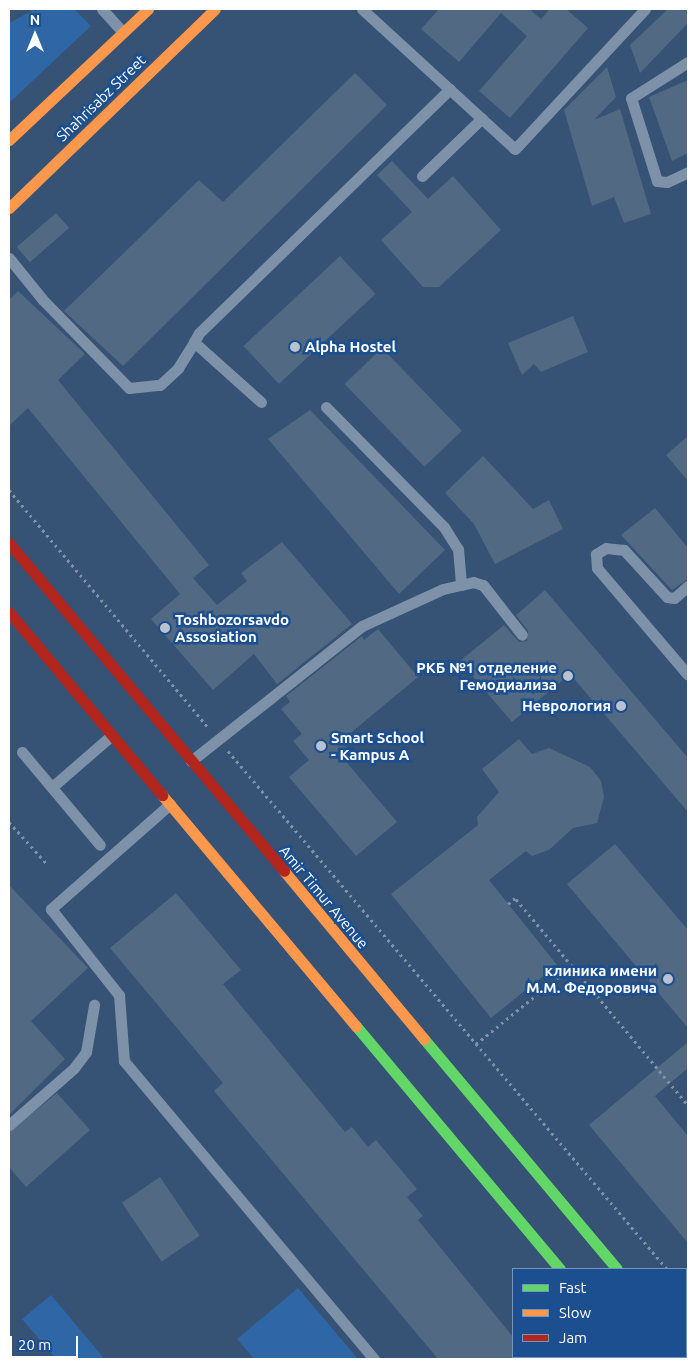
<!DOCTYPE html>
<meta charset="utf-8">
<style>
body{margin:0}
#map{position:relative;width:697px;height:1368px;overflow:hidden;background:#365274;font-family:Ubuntu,sans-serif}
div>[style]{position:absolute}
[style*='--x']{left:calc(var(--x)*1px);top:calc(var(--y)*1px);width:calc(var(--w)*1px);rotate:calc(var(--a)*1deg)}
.green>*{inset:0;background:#2f66a5}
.building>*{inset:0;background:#526984;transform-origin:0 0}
.path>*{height:3px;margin-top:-1.5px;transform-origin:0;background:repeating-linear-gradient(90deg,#7d92a8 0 2.5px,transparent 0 6.5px)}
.lane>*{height:11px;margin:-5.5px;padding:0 5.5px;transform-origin:5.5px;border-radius:5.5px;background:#7d92a8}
.fast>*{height:11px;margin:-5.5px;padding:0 5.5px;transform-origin:5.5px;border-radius:5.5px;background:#63d668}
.slow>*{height:11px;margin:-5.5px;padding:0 5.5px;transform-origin:5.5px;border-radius:5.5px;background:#ff974d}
.jam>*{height:11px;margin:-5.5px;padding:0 5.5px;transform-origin:5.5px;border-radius:5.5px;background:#b3261e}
.dots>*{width:14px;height:14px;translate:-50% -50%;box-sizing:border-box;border:2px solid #1b4f8f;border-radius:50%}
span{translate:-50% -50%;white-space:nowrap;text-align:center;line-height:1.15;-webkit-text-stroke:5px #1b4f8f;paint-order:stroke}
.street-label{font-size:15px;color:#fff}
.poi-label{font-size:15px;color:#fff;font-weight:700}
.left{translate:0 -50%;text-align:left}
.right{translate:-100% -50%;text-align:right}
.frame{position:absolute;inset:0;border:10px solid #fff;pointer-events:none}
.legend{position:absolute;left:512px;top:1268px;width:175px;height:90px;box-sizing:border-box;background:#1b4f8f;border:1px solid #7695bc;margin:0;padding:6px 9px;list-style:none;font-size:15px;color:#fff}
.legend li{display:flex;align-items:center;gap:10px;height:25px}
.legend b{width:25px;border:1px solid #7695bc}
.north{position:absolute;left:10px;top:10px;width:50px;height:50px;-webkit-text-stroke:4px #1b4f8f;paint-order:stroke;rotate:0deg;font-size:14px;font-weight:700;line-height:20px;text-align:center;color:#fff}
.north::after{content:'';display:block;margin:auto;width:18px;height:22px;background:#fff;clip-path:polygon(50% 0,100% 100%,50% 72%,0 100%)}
.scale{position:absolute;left:10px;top:1336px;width:68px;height:22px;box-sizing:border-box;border:2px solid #fff;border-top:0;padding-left:6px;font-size:15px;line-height:18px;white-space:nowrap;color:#fff;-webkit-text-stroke:4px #1b4f8f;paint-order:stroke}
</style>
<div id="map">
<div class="green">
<div style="clip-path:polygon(35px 9px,74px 9px,91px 26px,9px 103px,9px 23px)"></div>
<div style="clip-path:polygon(298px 1288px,358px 1359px,254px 1359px,237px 1339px)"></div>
<div style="clip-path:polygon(51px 1295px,103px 1357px,101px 1359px,56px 1359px,22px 1319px)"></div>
</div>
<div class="building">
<div style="clip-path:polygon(439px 9px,529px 9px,541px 19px,550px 9px,566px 9px,588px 28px,510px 118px,479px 91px,527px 36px,501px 13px,459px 62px,421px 29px)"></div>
<div style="clip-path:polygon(668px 9px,688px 9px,688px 23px,640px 73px,630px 45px)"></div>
<div style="clip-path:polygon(607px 67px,616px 97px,594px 120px,620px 109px,651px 214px,624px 223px,614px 197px,592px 206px,564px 110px)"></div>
<div style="clip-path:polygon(355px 73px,387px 105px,123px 366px,64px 311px,199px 180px,223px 202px)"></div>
<div style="clip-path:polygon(688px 80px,688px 153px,672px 161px,649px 97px)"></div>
<div style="clip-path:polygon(392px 161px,428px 199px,453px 176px,501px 230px,439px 287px,423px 287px,381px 240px,412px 212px,377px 175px)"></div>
<div style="left:56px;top:213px;width:20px;height:52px;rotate:49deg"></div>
<div style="left:340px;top:256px;width:52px;height:132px;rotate:47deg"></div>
<div style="clip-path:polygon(18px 291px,85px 354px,58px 380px,209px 565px,193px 578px,217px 605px,247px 581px,241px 573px,282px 542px,352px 624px,277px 684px,254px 654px,213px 690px,151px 619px,180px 594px,28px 408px,9px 426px,9px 300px)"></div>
<div style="clip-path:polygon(573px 316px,588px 352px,541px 372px,534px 364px,522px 375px,508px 343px)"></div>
<div style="left:382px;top:348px;width:115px;height:52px;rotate:46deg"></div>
<div style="clip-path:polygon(310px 410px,445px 550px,399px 594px,268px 439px)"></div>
<div style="clip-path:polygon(688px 436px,688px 481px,666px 455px)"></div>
<div style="clip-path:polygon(483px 456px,533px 509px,549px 500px,563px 529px,495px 564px,474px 524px,445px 493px)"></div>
<div style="clip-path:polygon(655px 508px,688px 548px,688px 579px,672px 590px,621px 535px)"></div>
<div style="clip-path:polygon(545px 590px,688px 758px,688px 812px,570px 674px,512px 722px,460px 661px,504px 625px,519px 642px,527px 641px,528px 631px,516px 615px)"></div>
<div style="clip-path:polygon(378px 629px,418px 677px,341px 741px,350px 752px,343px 758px,397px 822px,356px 856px,289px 777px,309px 760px,293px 741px,302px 734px,281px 709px,290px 702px,286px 696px,362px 636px,364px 640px)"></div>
<div style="clip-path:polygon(519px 739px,532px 754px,549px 748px,590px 767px,601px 781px,604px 797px,597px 823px,573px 828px,549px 850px,532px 856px,526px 851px,489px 880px,557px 965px,491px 1018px,391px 894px,478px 825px,477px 817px,499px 792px,482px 769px)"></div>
<div style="clip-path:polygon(615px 844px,688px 930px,688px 1028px,567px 884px)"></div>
<div style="clip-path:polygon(9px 885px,88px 968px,31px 1021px,65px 1059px,9px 1115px)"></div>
<div style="clip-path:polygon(176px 893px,241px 970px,223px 984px,345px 1132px,352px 1127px,368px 1147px,376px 1140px,417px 1189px,407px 1197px,423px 1216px,418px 1220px,513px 1337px,513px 1359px,438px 1359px,214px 1091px,223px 1083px,110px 948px)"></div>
<div style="clip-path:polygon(688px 1042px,688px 1068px,655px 1096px,688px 1136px,688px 1243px,589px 1125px)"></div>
<div style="clip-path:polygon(57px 1093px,90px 1130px,26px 1187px,9px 1167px,9px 1132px)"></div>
<div style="left:160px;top:1177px;width:71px;height:46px;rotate:56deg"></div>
</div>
<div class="path">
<div style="--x:9;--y:490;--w:309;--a:50"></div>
<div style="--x:228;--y:751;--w:679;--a:49.72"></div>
<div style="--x:9;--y:822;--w:55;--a:47.9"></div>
<div style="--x:572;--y:966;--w:181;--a:50.2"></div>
<div style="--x:476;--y:1044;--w:124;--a:-39.1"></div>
<div style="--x:572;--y:966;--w:89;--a:-130"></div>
<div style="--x:515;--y:898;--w:9;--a:139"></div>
<div style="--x:686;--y:1291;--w:4;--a:56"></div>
</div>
<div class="lane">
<div style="--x:102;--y:9;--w:31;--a:48"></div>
<div style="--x:362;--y:9;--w:207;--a:42.5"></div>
<div style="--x:515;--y:149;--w:191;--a:-47.1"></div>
<div style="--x:688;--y:62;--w:67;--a:147.7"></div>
<div style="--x:631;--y:98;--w:87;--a:72.6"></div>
<div style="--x:657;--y:181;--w:10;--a:6"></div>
<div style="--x:667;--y:182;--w:23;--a:-25"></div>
<div style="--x:422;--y:176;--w:83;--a:-44"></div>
<div style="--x:9;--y:258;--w:54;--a:51"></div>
<div style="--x:43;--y:300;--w:123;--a:45.7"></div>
<div style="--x:129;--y:388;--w:31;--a:-6"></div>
<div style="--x:160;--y:385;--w:25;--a:-43"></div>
<div style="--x:178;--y:368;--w:31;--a:-58"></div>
<div style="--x:261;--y:402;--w:90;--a:-138.2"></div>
<div style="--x:194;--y:342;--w:10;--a:-61"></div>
<div style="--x:199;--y:333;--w:350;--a:-44.2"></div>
<div style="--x:326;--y:407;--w:168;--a:45.5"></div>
<div style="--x:444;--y:527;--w:26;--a:58"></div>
<div style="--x:458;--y:549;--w:36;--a:85"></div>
<div style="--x:688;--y:586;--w:18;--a:139"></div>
<div style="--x:674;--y:598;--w:7;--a:-172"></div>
<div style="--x:667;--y:597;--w:64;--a:-132.5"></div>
<div style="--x:624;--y:550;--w:18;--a:-174"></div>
<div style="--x:606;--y:548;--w:12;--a:149"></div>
<div style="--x:596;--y:554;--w:14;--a:86"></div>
<div style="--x:597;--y:568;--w:140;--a:49.6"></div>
<div style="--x:22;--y:752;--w:121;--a:50"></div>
<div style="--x:191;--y:761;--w:218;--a:-38.3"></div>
<div style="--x:362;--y:626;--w:89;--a:-24.6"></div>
<div style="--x:443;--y:589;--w:31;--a:-13"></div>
<div style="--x:473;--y:582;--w:10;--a:17"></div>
<div style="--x:483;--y:585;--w:63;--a:52"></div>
<div style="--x:52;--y:787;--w:79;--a:-40.9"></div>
<div style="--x:170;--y:804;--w:159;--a:138.6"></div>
<div style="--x:51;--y:909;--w:110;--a:51.7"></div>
<div style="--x:119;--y:995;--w:66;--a:85.7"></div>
<div style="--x:124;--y:1061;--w:389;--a:50"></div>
<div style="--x:9;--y:1125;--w:86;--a:-41.2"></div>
<div style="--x:74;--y:1068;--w:20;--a:-53"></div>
<div style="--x:86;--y:1052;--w:48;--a:-80.3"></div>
</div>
<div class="fast">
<div style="--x:356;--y:1026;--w:317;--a:50"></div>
<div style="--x:424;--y:1039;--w:300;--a:50"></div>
</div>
<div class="slow">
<div style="--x:9;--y:140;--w:191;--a:-43.3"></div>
<div style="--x:9;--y:208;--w:286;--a:-44"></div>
<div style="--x:162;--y:795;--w:302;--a:50"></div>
<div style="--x:284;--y:871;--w:219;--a:50.2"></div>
</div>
<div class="jam">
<div style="--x:9;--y:543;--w:428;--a:50"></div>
<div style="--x:9;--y:612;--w:239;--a:50.1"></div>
<div style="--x:686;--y:1351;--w:4;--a:56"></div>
<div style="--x:633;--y:1357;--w:3;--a:45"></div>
</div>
<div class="dots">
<div style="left:295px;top:347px;background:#b9c2ce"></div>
<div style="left:165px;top:628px;background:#b9c2ce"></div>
<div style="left:568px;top:676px;background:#b9c2ce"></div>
<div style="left:621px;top:706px;background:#b9c2ce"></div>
<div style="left:321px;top:746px;background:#b9c2ce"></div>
<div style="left:668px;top:979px;background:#b9c2ce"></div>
</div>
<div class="street-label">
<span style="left:101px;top:98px;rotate:-44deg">Shahrisabz Street</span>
<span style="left:324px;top:897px;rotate:50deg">Amir Timur Avenue</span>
</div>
<div class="poi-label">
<span class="left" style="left:305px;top:347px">Alpha Hostel</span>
<span class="left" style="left:175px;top:628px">Toshbozorsavdo<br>Assosiation</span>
<span class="right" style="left:557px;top:676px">РКБ №1 отделение<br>Гемодиализа</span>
<span class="right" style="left:611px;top:706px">Неврология</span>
<span class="left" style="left:331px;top:746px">Smart School<br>- Kampus A</span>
<span class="right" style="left:657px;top:979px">клиника имени<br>М.М. Федоровича</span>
</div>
<div class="frame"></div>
<ul class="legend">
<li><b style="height:6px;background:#63d668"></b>Fast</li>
<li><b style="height:6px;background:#ff974d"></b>Slow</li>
<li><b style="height:6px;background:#b3261e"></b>Jam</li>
</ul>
<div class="north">N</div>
<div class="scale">20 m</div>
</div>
